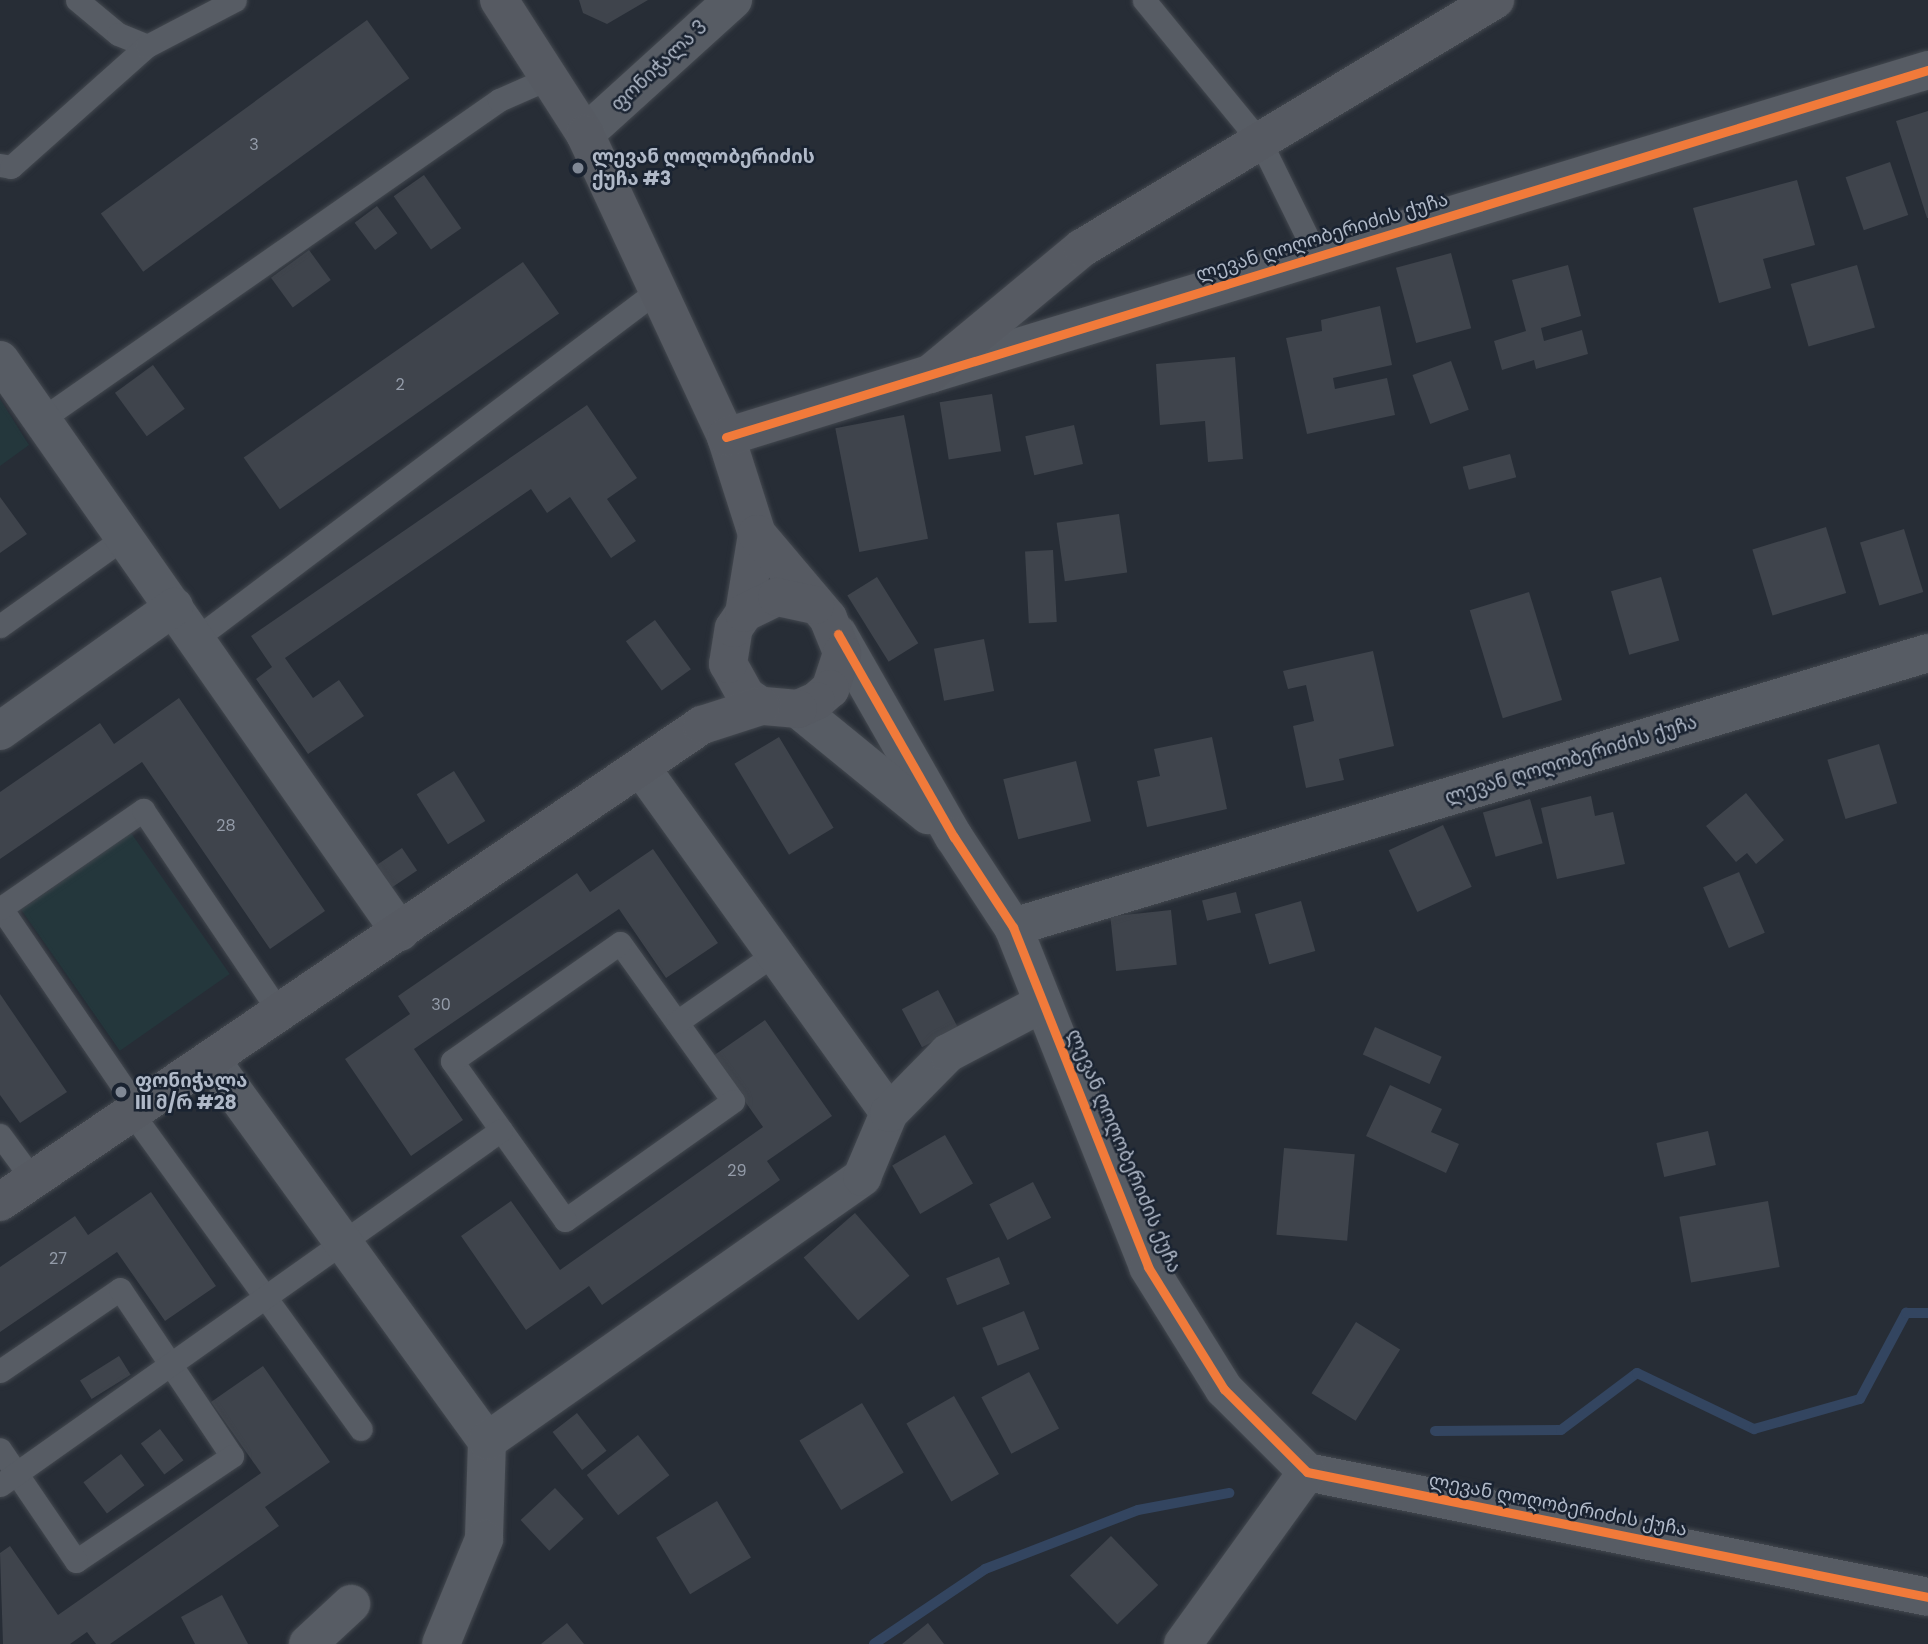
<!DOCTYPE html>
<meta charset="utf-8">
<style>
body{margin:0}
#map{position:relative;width:1928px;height:1644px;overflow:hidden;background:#272d36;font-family:Poppins,"Noto Sans Georgian",sans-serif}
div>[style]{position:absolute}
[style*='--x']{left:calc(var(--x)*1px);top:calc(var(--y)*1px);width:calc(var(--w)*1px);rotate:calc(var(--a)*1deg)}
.green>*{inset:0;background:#24373c;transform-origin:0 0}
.stream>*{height:10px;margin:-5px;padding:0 5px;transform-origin:5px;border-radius:5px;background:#334560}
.building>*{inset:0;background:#3f444c;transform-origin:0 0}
.roads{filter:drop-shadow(0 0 2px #43484f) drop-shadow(0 0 2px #43484f)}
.lane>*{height:23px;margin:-11.5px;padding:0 11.5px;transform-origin:11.5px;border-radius:11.5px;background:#575c64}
.street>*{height:38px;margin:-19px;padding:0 19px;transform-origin:19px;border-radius:19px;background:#575c64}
.secondary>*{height:38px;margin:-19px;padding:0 19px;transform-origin:19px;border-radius:19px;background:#565a62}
.cycleway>*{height:9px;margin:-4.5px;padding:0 4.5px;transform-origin:4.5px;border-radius:4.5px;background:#f17a3a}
.dots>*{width:19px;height:19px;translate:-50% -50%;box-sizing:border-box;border:4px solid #1a2331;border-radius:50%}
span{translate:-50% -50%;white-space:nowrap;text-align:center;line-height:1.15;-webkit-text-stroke:5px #1a2331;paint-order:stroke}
.number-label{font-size:16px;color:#949ca9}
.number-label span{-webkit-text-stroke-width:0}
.street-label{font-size:19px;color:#b0b9c8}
.poi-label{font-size:19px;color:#b0b9c8;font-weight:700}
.left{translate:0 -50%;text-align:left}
</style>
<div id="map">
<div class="green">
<div style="clip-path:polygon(0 399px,29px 445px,0 466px)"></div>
<div style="left:131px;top:833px;width:172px;height:134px;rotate:55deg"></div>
</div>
<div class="stream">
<div style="--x:1435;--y:1431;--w:126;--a:-0.5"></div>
<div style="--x:1561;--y:1430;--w:95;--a:-36.9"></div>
<div style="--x:1637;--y:1373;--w:130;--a:25.6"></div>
<div style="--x:1754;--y:1429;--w:110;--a:-15.8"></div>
<div style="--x:1860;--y:1399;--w:98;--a:-61.9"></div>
<div style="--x:1906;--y:1313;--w:22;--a:0"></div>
<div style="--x:874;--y:1644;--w:134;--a:-34"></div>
<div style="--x:985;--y:1569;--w:164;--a:-21.1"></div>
<div style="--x:1138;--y:1510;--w:93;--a:-10.6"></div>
</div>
<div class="building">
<div style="clip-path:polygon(579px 0,648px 0,607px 24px,583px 13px)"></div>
<div style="left:367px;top:20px;width:72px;height:329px;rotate:54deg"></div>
<div style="clip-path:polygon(1928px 111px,1928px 218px,1927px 218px,1896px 121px)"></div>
<div style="left:1890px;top:162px;width:56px;height:47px;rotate:71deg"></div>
<div style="left:424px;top:175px;width:65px;height:37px;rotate:55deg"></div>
<div style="clip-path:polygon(1797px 180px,1815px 245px,1763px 259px,1771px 288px,1719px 303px,1693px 208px)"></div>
<div style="left:377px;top:206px;width:34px;height:28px;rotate:53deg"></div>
<div style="left:309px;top:250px;width:37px;height:47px;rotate:54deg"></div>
<div style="left:1451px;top:253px;width:78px;height:57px;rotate:75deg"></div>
<div style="left:523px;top:262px;width:63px;height:341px;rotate:55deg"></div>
<div style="clip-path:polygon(1568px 265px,1581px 316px,1541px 328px,1544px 341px,1582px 330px,1588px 354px,1536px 369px,1534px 360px,1502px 370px,1494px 341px,1526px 331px,1512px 280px)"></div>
<div style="left:1857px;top:265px;width:65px;height:69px;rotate:74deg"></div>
<div style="clip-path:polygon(1380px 306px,1392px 365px,1333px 378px,1335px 389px,1387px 378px,1395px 415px,1307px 434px,1286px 338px,1322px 331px,1321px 320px)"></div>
<div style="clip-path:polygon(1235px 357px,1243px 459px,1208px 462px,1205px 421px,1160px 425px,1156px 364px)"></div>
<div style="left:1451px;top:361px;width:52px;height:41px;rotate:70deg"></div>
<div style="left:153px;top:365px;width:54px;height:47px;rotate:54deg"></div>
<div style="left:992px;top:394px;width:58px;height:53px;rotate:81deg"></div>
<div style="clip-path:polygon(587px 405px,637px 478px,607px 499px,636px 541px,611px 558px,570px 497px,547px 513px,531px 489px,285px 658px,313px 698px,339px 680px,364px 716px,308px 754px,256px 679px,272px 667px,251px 636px)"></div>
<div style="left:904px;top:415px;width:126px;height:70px;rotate:79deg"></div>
<div style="left:1074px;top:425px;width:40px;height:50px;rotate:77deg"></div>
<div style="left:1510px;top:454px;width:24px;height:49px;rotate:75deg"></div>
<div style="clip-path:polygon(0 497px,27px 534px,0 553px)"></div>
<div style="left:1119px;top:514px;width:59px;height:63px;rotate:82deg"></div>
<div style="left:1826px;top:527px;width:69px;height:77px;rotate:73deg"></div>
<div style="left:1904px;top:529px;width:66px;height:46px;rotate:73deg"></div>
<div style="left:1053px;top:550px;width:72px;height:28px;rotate:87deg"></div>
<div style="left:877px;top:577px;width:78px;height:35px;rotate:58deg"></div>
<div style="left:1661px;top:577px;width:66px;height:52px;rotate:74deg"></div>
<div style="left:1529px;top:592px;width:113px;height:62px;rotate:73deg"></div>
<div style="left:655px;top:620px;width:61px;height:36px;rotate:54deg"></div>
<div style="left:984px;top:639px;width:53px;height:51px;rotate:79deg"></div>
<div style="clip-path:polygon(1373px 651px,1394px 746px,1339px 759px,1344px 780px,1306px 788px,1293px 726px,1314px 721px,1306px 685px,1288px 689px,1283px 671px)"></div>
<div style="clip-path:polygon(179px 698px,325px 911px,270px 949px,142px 762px,0 859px,0 792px,100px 723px,114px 744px)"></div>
<div style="left:779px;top:737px;width:106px;height:52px;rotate:59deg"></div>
<div style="clip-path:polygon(1212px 737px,1227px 809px,1147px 827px,1137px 781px,1160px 776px,1154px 749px)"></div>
<div style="left:1879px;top:744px;width:62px;height:54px;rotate:73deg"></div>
<div style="left:1076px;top:761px;width:62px;height:75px;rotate:76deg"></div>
<div style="left:454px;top:771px;width:59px;height:44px;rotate:58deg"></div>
<div style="clip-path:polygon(1746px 793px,1784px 840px,1756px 864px,1747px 853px,1736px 862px,1706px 826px)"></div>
<div style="clip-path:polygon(1591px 796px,1595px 816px,1613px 812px,1625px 864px,1557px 879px,1541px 808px)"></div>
<div style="left:1530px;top:799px;width:46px;height:49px;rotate:74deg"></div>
<div style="left:1443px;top:825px;width:68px;height:60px;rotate:65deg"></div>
<div style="left:402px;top:848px;width:27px;height:35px;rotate:56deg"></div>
<div style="clip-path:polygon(653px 849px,718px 943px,666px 978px,619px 909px,414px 1049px,463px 1120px,411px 1156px,345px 1059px,410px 1014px,398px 996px,577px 873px,590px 892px)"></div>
<div style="left:1739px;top:872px;width:66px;height:39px;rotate:67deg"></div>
<div style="left:1236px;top:892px;width:21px;height:35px;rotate:76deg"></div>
<div style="left:1301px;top:901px;width:52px;height:48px;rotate:74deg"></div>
<div style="left:1171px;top:910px;width:55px;height:61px;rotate:84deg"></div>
<div style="left:938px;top:990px;width:43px;height:41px;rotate:62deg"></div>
<div style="clip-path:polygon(0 994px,67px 1092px,20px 1123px,0 1095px)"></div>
<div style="clip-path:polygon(765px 1020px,832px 1116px,767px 1161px,780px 1180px,602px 1305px,589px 1286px,526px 1330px,461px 1236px,511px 1201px,560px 1270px,763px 1127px,713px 1056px)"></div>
<div style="left:1375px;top:1027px;width:73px;height:30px;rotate:24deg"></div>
<div style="clip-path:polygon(1390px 1085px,1442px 1109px,1431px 1132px,1459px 1144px,1446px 1173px,1366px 1136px)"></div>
<div style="left:1708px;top:1131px;width:35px;height:53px;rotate:77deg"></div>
<div style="left:945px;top:1135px;width:56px;height:61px;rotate:60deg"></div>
<div style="left:1284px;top:1148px;width:71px;height:87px;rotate:5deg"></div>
<div style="left:1033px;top:1182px;width:40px;height:49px;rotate:63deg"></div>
<div style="clip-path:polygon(151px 1192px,216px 1286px,165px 1321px,117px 1252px,0 1332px,0 1267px,75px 1216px,88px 1235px)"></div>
<div style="left:1768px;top:1201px;width:67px;height:90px;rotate:80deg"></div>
<div style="left:855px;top:1213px;width:83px;height:68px;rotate:49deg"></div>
<div style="left:999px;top:1257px;width:29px;height:57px;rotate:68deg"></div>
<div style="left:1024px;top:1311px;width:41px;height:45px;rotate:68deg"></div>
<div style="left:1356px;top:1322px;width:52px;height:84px;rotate:32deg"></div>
<div style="left:119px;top:1356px;width:22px;height:46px;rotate:58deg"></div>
<div style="clip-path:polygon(263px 1366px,330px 1462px,265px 1507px,279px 1526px,110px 1644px,96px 1644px,87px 1632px,70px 1644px,3px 1644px,0 1553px,10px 1546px,58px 1615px,261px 1473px,211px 1402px)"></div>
<div style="left:1029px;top:1372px;width:64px;height:54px;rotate:62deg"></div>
<div style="left:954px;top:1396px;width:90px;height:55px;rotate:60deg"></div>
<div style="left:862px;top:1403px;width:81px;height:73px;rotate:59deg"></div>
<div style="left:577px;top:1413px;width:48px;height:31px;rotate:52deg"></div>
<div style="left:160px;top:1429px;width:39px;height:24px;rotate:53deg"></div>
<div style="left:638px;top:1435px;width:51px;height:65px;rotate:52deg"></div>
<div style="left:121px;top:1454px;width:39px;height:47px;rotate:53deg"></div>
<div style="left:555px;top:1488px;width:42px;height:47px;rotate:47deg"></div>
<div style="left:717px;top:1501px;width:66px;height:71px;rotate:59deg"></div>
<div style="left:1111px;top:1536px;width:68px;height:57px;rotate:46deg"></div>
<div style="clip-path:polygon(222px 1595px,248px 1644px,195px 1644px,181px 1617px)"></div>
<div style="clip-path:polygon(567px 1623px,584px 1644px,541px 1644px)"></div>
<div style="clip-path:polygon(928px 1623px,944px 1644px,902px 1644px)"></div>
</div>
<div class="roads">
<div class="lane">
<div style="--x:77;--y:0;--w:53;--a:39.7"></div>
<div style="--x:118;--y:34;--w:31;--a:22"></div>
<div style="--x:1144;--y:0;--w:185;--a:50.7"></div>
<div style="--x:1261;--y:143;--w:127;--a:63.8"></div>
<div style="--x:0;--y:165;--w:11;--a:10"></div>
<div style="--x:11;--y:167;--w:182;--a:-41.7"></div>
<div style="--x:147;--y:46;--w:99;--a:-27.6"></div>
<div style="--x:39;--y:421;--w:561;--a:-34.91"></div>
<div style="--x:499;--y:100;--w:55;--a:-23.7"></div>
<div style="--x:0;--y:626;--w:153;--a:-35.5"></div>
<div style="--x:198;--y:637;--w:581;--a:-37.03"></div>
<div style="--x:620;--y:943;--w:194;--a:54.4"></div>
<div style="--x:733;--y:1101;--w:206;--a:144.7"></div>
<div style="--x:565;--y:1220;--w:195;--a:-125.4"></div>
<div style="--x:452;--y:1061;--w:205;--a:-35.1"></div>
<div style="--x:677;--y:1022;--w:118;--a:-35"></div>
<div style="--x:138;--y:1109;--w:243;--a:-124.3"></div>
<div style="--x:1;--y:908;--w:173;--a:-34.6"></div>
<div style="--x:143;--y:810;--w:245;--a:56"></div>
<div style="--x:132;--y:1113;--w:390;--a:54.1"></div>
<div style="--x:0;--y:1135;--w:56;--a:53.7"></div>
<div style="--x:0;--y:1371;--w:145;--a:-34.3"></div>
<div style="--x:120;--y:1289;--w:201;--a:56.2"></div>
<div style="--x:232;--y:1456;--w:188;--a:146.1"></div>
<div style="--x:76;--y:1561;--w:135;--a:-124.2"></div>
<div style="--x:0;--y:1485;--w:614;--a:-35.32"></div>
</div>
<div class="street">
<div style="--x:585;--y:134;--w:200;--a:-42.2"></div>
<div style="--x:0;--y:360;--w:698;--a:55.03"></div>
<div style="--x:930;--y:374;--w:1043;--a:-16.94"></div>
<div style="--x:838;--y:634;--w:234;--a:60.3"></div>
<div style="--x:954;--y:837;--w:108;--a:56.8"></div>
<div style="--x:1013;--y:927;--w:366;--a:68.3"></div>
<div style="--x:1148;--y:1267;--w:144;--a:58.1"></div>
<div style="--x:1224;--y:1389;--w:117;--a:45"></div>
<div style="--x:1307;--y:1472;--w:633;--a:11.38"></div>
<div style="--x:798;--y:709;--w:168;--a:39.2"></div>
<div style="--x:0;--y:731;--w:214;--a:-35.5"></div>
<div style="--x:642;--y:769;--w:423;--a:54.3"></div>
<div style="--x:1013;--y:927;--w:955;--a:-16.67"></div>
<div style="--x:211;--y:1060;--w:470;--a:54.1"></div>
<div style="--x:487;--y:1441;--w:98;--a:91.8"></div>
<div style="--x:484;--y:1539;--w:113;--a:112.3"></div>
<div style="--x:487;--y:1441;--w:459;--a:-35.1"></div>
<div style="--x:862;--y:1177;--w:69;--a:-67.1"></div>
<div style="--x:889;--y:1113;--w:84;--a:-45.5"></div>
<div style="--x:948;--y:1053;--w:107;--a:-27.8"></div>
<div style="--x:308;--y:1644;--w:59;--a:-42.9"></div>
<div style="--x:1183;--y:1644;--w:212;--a:-54.2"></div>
</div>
<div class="secondary">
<div style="--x:499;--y:0;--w:159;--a:57.3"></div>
<div style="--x:585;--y:134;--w:334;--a:65"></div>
<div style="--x:726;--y:437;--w:102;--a:72.3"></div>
<div style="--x:757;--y:534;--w:80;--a:99.3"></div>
<div style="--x:726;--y:437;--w:214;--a:-17.2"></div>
<div style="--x:930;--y:374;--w:197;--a:-39.7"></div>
<div style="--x:1082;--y:248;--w:482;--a:-31"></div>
<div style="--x:757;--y:534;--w:110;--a:49.8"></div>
<div style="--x:828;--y:618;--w:38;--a:68"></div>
<div style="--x:842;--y:653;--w:38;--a:108"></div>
<div style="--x:830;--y:689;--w:18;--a:139"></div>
<div style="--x:816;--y:701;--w:20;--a:156"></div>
<div style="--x:798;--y:709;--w:37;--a:-175"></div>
<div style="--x:761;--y:706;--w:18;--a:-146"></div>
<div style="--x:746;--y:696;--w:37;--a:-119"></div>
<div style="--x:728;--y:664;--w:36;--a:-81"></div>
<div style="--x:734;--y:628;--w:18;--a:-56"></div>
<div style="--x:744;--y:613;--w:37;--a:-26"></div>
<div style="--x:777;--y:597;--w:39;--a:12"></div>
<div style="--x:0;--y:1202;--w:849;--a:-34.2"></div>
<div style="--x:702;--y:725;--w:62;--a:-17.9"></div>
</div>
</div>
<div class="cycleway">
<div style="--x:726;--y:437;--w:1257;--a:-16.98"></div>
<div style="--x:838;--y:634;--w:234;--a:60.3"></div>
<div style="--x:954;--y:837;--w:108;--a:56.8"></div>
<div style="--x:1013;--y:927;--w:366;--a:68.3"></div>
<div style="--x:1148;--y:1267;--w:144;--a:58.1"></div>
<div style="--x:1224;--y:1389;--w:117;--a:45"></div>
<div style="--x:1307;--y:1472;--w:633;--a:11.38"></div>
</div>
<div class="dots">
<div style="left:578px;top:168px;background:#808895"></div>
<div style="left:121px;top:1092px;background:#808895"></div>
</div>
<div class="number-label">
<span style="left:254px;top:145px">3</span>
<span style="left:400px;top:385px">2</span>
<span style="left:226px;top:826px">28</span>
<span style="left:441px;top:1005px">30</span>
<span style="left:737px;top:1171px">29</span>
<span style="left:58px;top:1259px">27</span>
</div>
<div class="street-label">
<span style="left:659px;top:66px;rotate:-43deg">ფონიჭალა 3</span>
<span style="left:1322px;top:237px;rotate:-17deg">ლევან ღოღობერიძის ქუჩა</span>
<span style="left:1571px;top:760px;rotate:-17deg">ლევან ღოღობერიძის ქუჩა</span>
<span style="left:1124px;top:1151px;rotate:67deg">ლევან ღოღობერიძის ქუჩა</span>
<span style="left:1558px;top:1505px;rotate:11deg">ლევან ღოღობერიძის ქუჩა</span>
</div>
<div class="poi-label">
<span class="left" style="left:592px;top:168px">ლევან ღოღობერიძის<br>ქუჩა #3</span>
<span class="left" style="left:135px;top:1092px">ფონიჭალა<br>III მ/რ #28</span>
</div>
</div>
